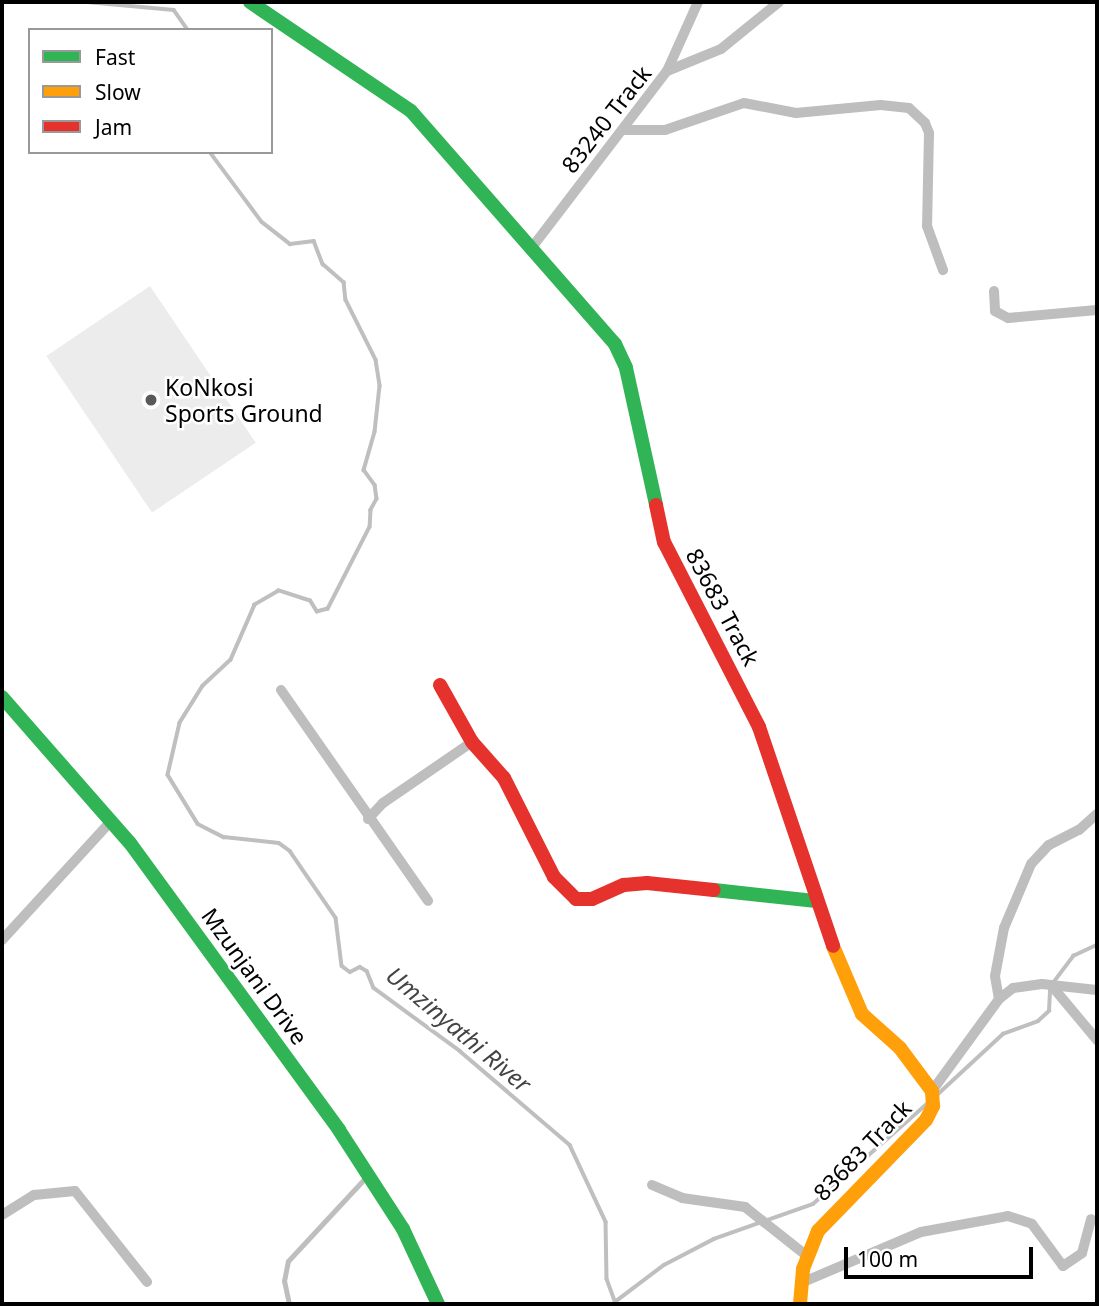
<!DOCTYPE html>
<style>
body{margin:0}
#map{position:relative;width:1099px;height:1306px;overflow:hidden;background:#fff;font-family:"Noto Sans",sans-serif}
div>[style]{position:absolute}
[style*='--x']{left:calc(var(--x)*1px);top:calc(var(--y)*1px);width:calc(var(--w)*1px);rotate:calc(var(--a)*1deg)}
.green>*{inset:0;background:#ececec;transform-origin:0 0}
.stream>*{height:3.5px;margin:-1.75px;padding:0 1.75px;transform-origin:1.75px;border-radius:1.75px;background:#bfbfbf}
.lane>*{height:5px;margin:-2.5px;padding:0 2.5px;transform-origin:2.5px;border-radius:2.5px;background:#bebebe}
.street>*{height:10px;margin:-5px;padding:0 5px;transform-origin:5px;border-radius:5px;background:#bebebe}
.fast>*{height:14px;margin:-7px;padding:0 7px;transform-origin:7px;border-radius:7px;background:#30b455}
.slow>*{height:14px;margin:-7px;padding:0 7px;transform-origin:7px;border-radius:7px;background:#ff9f0a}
.jam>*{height:14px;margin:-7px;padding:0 7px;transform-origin:7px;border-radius:7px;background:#e5322d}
.dots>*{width:19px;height:19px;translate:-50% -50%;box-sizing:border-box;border:4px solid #fff;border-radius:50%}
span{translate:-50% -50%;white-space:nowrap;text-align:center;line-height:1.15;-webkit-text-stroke:5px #fff;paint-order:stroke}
.street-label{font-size:23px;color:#000}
.poi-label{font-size:23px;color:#000}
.left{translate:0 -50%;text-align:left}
.water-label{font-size:24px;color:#444;font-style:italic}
.frame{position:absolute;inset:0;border:4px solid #000;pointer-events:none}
.legend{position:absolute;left:28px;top:28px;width:245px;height:126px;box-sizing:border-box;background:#fff;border:2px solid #999;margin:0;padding:9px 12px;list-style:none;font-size:21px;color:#000}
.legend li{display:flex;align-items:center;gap:14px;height:35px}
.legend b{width:35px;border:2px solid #999}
.scale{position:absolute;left:844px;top:1247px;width:189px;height:32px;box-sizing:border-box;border:4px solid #000;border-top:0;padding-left:9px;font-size:21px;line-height:24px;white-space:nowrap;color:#000;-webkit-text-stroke:5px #fff;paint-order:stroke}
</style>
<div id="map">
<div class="green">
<div style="left:150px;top:286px;width:189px;height:125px;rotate:56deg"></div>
</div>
<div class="stream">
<div style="--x:87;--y:2;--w:87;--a:5.3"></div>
<div style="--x:174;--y:10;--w:24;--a:55"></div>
<div style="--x:210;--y:152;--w:87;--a:53.4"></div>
<div style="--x:262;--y:222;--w:36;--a:38"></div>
<div style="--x:290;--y:244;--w:24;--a:-7"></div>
<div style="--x:314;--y:241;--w:25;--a:69"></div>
<div style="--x:323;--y:264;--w:28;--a:41"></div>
<div style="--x:344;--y:282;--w:18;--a:84"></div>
<div style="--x:346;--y:300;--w:67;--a:63.4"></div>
<div style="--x:376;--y:360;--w:26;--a:81"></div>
<div style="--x:380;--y:386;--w:46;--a:96.2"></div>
<div style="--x:375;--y:432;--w:40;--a:106"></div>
<div style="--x:364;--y:470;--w:19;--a:54"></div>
<div style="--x:375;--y:485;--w:14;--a:82"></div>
<div style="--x:377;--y:499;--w:13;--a:119"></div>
<div style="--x:371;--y:510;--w:17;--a:93"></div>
<div style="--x:370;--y:527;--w:92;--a:117.1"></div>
<div style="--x:328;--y:609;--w:11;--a:165"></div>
<div style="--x:317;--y:612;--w:13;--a:-122"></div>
<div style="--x:310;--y:601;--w:33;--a:-162"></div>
<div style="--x:279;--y:591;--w:28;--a:150"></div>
<div style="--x:255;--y:605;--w:60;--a:113.6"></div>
<div style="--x:231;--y:660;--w:38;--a:137"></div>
<div style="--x:203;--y:686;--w:44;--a:121.9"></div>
<div style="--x:180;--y:723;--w:53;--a:103"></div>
<div style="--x:168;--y:775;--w:57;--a:58.5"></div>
<div style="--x:198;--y:824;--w:29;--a:27"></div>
<div style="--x:224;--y:837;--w:55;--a:6.2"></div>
<div style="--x:279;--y:843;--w:14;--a:36"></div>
<div style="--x:290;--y:851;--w:81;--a:55.5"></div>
<div style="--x:336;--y:918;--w:48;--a:82.9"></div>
<div style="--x:342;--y:966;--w:10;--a:37"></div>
<div style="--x:350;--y:972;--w:11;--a:-27"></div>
<div style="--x:360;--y:967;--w:8;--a:30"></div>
<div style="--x:367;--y:971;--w:18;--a:68"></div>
<div style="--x:374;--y:988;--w:107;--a:36.2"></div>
<div style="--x:460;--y:1051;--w:145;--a:40.5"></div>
<div style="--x:570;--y:1145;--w:85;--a:64.9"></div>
<div style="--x:606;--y:1222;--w:57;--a:89"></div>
<div style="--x:607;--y:1279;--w:27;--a:70"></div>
<div style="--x:1053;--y:983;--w:34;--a:-53"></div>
<div style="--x:1073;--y:956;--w:26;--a:-25"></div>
<div style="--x:937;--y:1095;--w:90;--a:-42.7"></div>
<div style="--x:1003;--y:1034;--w:37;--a:-20"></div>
<div style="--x:1038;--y:1021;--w:15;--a:-42"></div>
<div style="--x:1049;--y:1011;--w:21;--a:-87"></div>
<div style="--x:615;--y:1302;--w:61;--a:-37.1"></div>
<div style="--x:664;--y:1265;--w:56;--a:-27.5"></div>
<div style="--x:714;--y:1239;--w:105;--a:-19.5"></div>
<div style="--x:813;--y:1204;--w:154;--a:-41.3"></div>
</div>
<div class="lane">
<div style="--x:289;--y:1304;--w:24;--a:-102"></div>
<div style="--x:284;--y:1281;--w:20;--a:-79"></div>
<div style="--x:288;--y:1261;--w:117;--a:-47.1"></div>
</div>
<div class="street">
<div style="--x:667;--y:71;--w:58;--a:-22.2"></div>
<div style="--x:721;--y:49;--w:75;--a:-39"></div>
<div style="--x:624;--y:130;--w:41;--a:0"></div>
<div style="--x:665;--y:130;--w:83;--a:-18.9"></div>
<div style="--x:744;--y:103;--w:53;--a:10.9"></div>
<div style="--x:796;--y:113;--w:85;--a:-5.4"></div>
<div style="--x:881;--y:105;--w:28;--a:6"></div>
<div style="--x:909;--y:108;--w:22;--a:43"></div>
<div style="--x:925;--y:123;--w:11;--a:68"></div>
<div style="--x:929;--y:133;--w:93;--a:91.2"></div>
<div style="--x:927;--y:226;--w:47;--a:70"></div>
<div style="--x:530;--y:250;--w:225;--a:-52.6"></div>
<div style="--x:667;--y:71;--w:76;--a:-65.8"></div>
<div style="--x:994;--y:291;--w:20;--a:87"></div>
<div style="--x:995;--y:311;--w:15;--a:28"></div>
<div style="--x:1008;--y:318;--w:89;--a:-5.1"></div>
<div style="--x:281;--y:690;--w:257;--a:55.1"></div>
<div style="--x:368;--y:819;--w:22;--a:-47"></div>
<div style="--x:383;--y:803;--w:108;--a:-34.4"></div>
<div style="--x:2;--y:940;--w:161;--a:-47.5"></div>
<div style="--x:1051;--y:985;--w:72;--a:50.1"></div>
<div style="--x:999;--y:999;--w:23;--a:-100"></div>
<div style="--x:995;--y:976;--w:49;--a:-79.4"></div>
<div style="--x:1004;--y:928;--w:69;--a:-67.1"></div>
<div style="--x:1031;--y:864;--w:26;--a:-47"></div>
<div style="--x:1049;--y:845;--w:34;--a:-27"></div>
<div style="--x:1079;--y:830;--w:24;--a:-42"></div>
<div style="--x:932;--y:1091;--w:114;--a:-53.9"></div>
<div style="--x:999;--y:999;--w:18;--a:-38"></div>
<div style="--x:1013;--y:988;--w:29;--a:-8"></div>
<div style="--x:1042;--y:984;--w:55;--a:6.2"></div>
<div style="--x:652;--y:1185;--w:33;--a:23"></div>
<div style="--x:682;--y:1198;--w:64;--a:8.1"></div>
<div style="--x:745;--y:1207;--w:79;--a:38.3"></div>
<div style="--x:2;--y:1215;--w:38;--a:-32"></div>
<div style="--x:34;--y:1195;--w:41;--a:-5.6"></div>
<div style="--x:75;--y:1191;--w:116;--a:51.6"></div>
<div style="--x:801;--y:1283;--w:130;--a:-23"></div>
<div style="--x:921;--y:1232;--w:88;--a:-10.4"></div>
<div style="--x:1008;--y:1216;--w:25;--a:18"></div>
<div style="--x:1032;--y:1224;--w:52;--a:53.6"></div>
<div style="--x:1063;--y:1266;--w:23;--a:-34"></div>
<div style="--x:1082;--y:1253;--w:35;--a:-75"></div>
</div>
<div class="fast">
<div style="--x:250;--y:2;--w:194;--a:34.1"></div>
<div style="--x:411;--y:111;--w:310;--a:48.8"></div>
<div style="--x:615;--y:344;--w:26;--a:65"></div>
<div style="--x:626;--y:368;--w:140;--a:77.6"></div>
<div style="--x:2;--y:697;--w:194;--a:48.8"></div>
<div style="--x:130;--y:843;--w:355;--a:53.9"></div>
<div style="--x:339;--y:1130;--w:118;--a:57.1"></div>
<div style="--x:403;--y:1229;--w:83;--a:65"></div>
<div style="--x:714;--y:890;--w:103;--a:6.2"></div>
</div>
<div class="slow">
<div style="--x:800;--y:1304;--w:35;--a:-85"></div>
<div style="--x:803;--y:1269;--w:41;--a:-68.5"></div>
<div style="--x:818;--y:1231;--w:155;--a:-45.8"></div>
<div style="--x:926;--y:1120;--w:16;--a:-63"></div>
<div style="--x:933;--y:1106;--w:15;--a:-94"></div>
<div style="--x:932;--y:1091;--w:54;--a:-126.7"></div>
<div style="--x:900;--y:1048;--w:51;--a:-138.2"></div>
<div style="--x:862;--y:1014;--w:74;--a:-113.1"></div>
</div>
<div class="jam">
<div style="--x:656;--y:505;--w:38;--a:78"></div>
<div style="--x:664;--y:542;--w:208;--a:62.8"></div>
<div style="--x:759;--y:727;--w:231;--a:71.3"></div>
<div style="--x:440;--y:685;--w:65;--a:60.7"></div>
<div style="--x:472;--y:742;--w:48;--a:48.4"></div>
<div style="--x:504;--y:778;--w:111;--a:63.2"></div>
<div style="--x:554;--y:877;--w:31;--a:45"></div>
<div style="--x:576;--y:899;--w:16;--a:0"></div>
<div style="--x:592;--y:899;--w:35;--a:-24"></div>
<div style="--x:624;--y:885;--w:23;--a:-5"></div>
<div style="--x:647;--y:883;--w:67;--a:6"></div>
</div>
<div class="dots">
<div style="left:151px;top:400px;background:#595959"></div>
</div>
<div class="street-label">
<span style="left:606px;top:119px;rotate:-52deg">83240 Track</span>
<span style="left:723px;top:607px;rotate:62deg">83683 Track</span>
<span style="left:255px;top:976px;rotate:54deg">Mzunjani Drive</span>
<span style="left:862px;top:1150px;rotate:-46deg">83683 Track</span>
</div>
<div class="poi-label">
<span class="left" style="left:165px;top:400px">KoNkosi<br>Sports Ground</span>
</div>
<div class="water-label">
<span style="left:459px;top:1029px;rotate:40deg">Umzinyathi River</span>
</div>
<div class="frame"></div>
<ul class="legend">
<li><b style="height:9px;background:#30b455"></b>Fast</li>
<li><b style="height:9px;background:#ff9f0a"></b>Slow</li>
<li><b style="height:9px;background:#e5322d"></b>Jam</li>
</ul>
<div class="scale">100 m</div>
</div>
